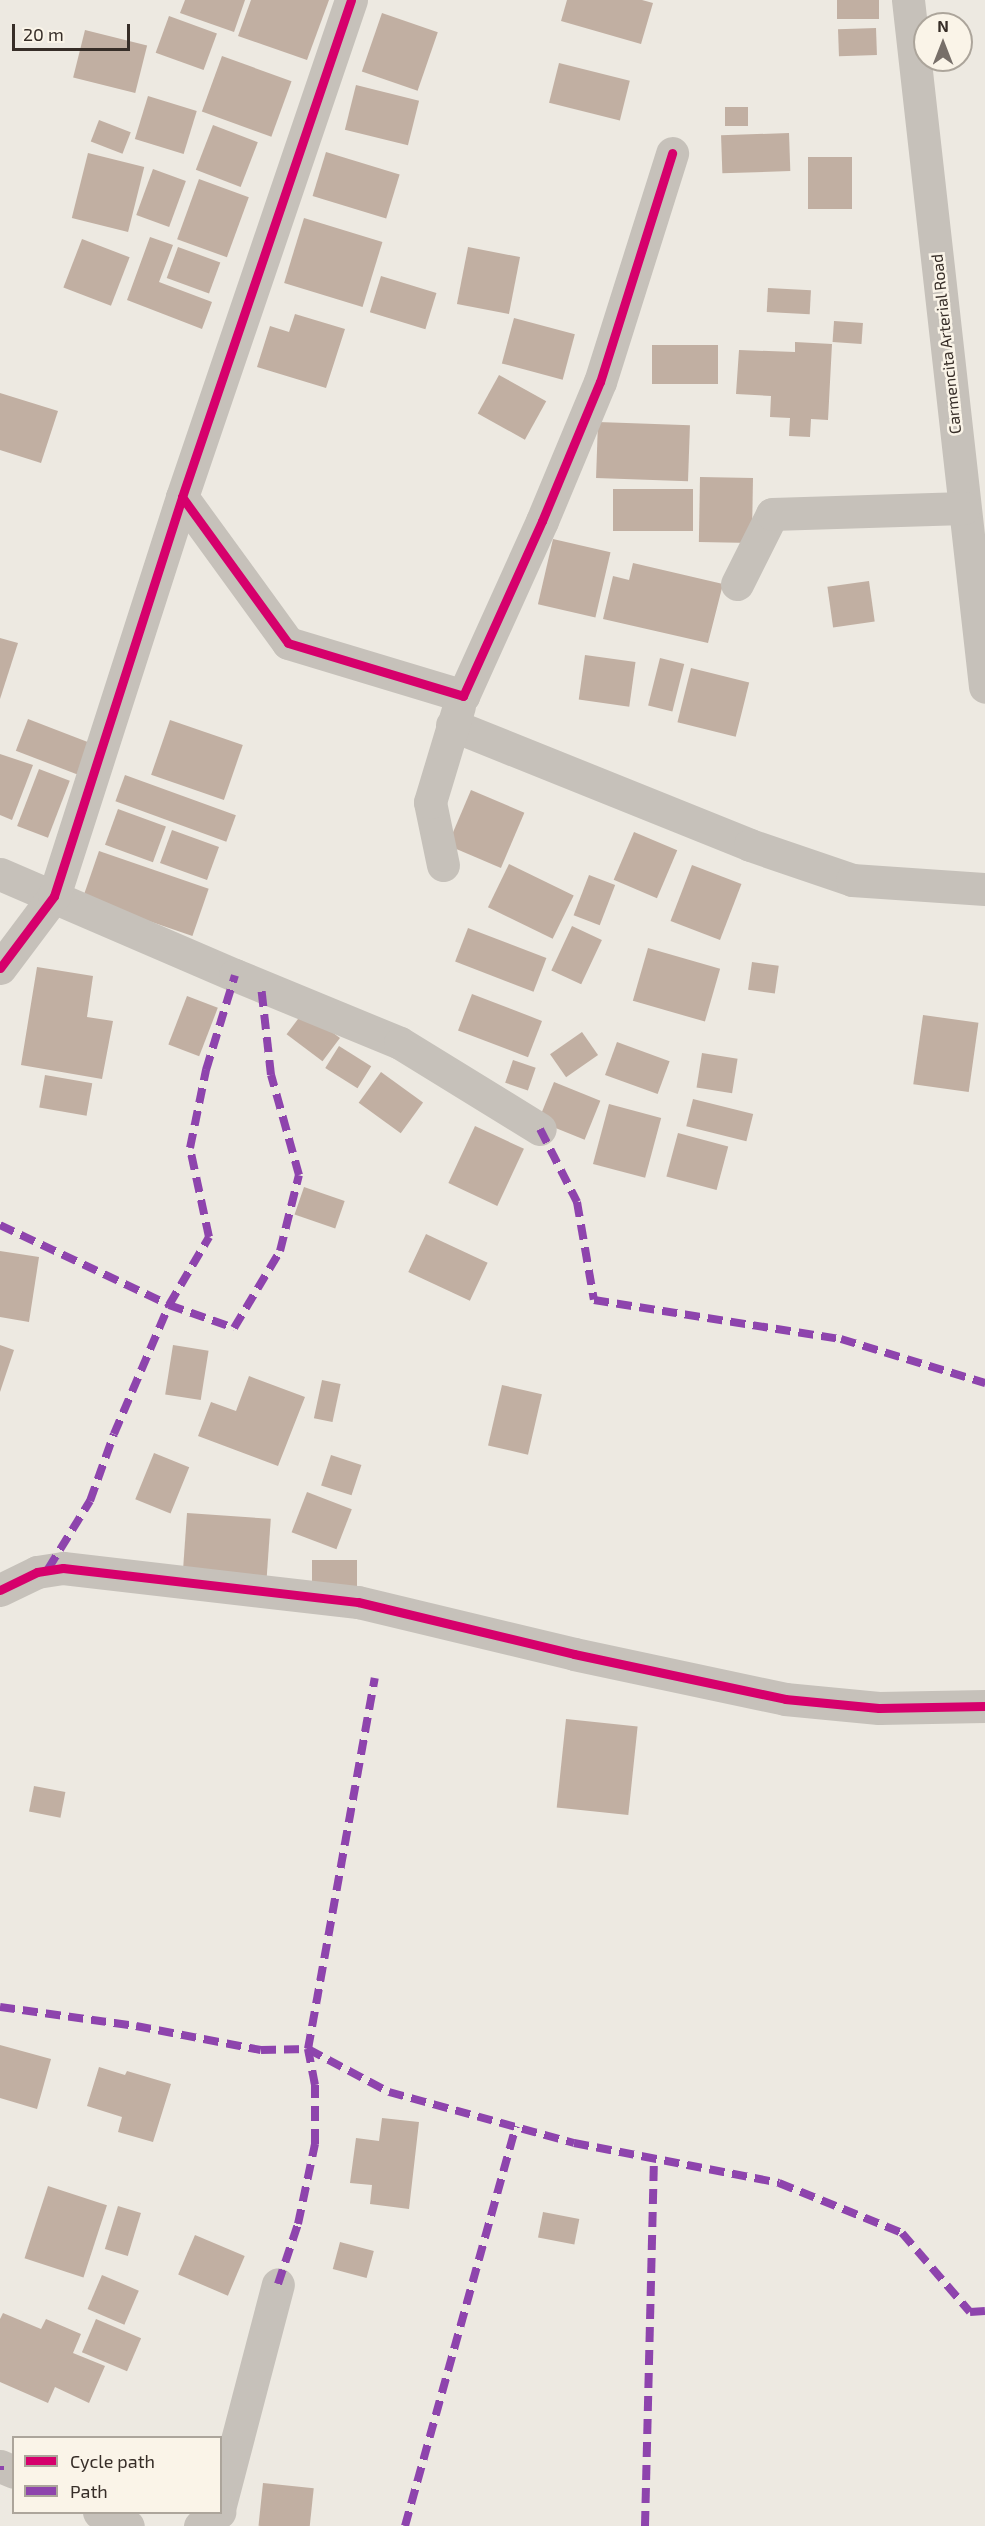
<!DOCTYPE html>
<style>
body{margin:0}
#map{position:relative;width:985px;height:2526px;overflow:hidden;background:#ede9e1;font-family:"Exo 2",sans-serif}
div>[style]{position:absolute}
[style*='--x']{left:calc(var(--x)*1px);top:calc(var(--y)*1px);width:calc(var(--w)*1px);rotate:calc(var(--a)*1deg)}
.building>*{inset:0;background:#c1afa2;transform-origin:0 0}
.minor>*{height:33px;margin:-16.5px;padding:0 16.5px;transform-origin:16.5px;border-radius:16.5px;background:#c6c1ba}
.quiet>*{height:8px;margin-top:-4px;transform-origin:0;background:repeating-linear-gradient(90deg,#8e44ad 0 15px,transparent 0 23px)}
.cycleway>*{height:9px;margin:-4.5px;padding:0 4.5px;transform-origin:4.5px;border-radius:4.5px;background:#d6006c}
span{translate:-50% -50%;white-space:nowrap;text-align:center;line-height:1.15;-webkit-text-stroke:5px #faf4e8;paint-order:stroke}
.street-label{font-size:16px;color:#372e28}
.legend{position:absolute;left:12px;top:2436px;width:210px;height:78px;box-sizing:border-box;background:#faf4e8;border:2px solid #aca59b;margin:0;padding:8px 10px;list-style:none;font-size:18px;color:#372e28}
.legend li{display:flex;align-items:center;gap:12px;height:30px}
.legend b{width:30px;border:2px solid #aca59b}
.north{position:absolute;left:913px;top:12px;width:60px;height:60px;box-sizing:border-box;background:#faf4e8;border:2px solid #aca59b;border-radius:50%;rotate:0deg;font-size:16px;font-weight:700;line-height:24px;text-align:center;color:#372e28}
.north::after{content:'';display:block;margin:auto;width:21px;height:27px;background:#776f69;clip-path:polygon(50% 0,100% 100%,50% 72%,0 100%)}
.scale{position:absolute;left:12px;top:24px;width:118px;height:27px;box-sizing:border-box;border:3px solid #372e28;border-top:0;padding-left:8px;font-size:18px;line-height:21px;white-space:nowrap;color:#372e28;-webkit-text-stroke:4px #faf4e8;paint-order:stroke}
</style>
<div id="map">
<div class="building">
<div style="clip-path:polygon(185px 0,245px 0,234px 32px,180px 13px)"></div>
<div style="clip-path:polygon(251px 0,329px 0,307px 60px,238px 36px)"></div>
<div style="clip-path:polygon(567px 0,642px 0,653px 3px,641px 44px,561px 21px)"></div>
<div style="left:837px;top:0;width:42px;height:19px"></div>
<div style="left:382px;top:13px;width:59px;height:62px;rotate:19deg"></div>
<div style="left:169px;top:16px;width:51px;height:39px;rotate:20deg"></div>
<div style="left:876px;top:28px;width:27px;height:38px;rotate:88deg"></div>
<div style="left:85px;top:30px;width:64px;height:49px;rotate:14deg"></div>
<div style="left:222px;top:56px;width:74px;height:59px;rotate:20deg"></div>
<div style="left:559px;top:63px;width:73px;height:41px;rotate:14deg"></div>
<div style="left:356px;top:85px;width:65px;height:46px;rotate:14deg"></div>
<div style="left:148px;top:96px;width:51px;height:45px;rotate:17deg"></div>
<div style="left:748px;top:107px;width:19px;height:23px;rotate:90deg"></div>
<div style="left:99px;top:120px;width:34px;height:23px;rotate:21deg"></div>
<div style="left:213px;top:125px;width:48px;height:48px;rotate:21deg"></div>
<div style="left:789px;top:133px;width:38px;height:68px;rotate:88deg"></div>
<div style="left:326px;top:152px;width:77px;height:46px;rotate:17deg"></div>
<div style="left:88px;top:153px;width:58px;height:67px;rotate:14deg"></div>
<div style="left:808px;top:157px;width:44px;height:52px"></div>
<div style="left:153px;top:169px;width:35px;height:49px;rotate:20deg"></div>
<div style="left:199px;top:179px;width:53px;height:64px;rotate:20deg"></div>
<div style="left:304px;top:218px;width:82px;height:68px;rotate:17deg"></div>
<div style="clip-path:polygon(150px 237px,173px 245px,159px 282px,212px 302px,202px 329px,127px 300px)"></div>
<div style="left:82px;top:239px;width:51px;height:52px;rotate:21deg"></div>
<div style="left:178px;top:247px;width:45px;height:33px;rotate:20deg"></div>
<div style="left:468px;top:247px;width:53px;height:58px;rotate:11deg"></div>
<div style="left:381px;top:276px;width:58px;height:38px;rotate:17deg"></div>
<div style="left:768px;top:288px;width:43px;height:24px;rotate:3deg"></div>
<div style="clip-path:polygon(295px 314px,345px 329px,326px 388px,257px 367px,270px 326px,289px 332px)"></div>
<div style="left:514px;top:318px;width:63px;height:47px;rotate:15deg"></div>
<div style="left:834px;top:321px;width:29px;height:21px;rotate:4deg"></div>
<div style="clip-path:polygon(795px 342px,832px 344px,828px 420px,811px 419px,810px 437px,789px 436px,790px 418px,770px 417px,771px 396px,736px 394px,739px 350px,795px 352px)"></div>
<div style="left:718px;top:345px;width:39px;height:66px;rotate:90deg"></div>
<div style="left:499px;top:375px;width:54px;height:44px;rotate:29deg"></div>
<div style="clip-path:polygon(0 393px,58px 411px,41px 463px,0 450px)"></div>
<div style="left:598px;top:422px;width:92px;height:56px;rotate:2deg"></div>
<div style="left:700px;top:477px;width:53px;height:65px;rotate:1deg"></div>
<div style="left:613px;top:489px;width:80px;height:42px"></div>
<div style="left:553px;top:539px;width:59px;height:67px;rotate:13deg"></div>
<div style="clip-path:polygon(633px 563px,723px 584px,708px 643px,603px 619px,613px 576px,629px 580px)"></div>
<div style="left:869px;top:581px;width:41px;height:42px;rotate:82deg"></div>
<div style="clip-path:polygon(0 638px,18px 643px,0 699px)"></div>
<div style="left:585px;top:655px;width:51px;height:45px;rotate:8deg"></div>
<div style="left:660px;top:658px;width:25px;height:49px;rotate:14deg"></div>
<div style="left:691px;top:668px;width:60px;height:56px;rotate:14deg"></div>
<div style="left:28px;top:719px;width:66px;height:34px;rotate:21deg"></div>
<div style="left:170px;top:720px;width:77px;height:58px;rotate:19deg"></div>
<div style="clip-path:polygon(0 754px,33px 765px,12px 820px,0 815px)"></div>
<div style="left:39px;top:769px;width:33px;height:61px;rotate:21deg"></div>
<div style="left:125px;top:775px;width:118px;height:28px;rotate:20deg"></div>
<div style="left:471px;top:790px;width:58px;height:60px;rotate:23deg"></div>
<div style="left:118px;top:809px;width:51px;height:38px;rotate:20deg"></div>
<div style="left:172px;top:830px;width:50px;height:35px;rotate:20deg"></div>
<div style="left:634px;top:832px;width:47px;height:52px;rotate:23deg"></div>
<div style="left:99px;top:851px;width:116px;height:50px;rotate:19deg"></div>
<div style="left:509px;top:864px;width:72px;height:48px;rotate:26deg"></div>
<div style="left:692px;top:865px;width:53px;height:60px;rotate:21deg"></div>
<div style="left:589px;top:875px;width:28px;height:43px;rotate:21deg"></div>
<div style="left:572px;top:926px;width:33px;height:49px;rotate:25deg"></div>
<div style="left:468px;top:928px;width:84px;height:36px;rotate:21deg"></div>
<div style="left:648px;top:948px;width:75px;height:55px;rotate:16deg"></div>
<div style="left:752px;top:962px;width:27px;height:28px;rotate:8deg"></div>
<div style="clip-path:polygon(37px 967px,93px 976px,87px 1017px,113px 1021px,102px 1079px,21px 1065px)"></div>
<div style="left:472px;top:994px;width:75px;height:39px;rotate:21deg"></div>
<div style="left:187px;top:996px;width:33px;height:52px;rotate:21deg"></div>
<div style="left:304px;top:1011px;width:45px;height:29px;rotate:37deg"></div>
<div style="left:923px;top:1015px;width:56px;height:70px;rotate:8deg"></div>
<div style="left:582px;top:1032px;width:28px;height:39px;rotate:55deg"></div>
<div style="left:617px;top:1042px;width:56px;height:35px;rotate:20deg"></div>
<div style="left:339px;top:1046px;width:38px;height:26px;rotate:32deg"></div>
<div style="left:702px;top:1053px;width:36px;height:35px;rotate:9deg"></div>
<div style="left:513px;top:1060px;width:24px;height:24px;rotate:19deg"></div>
<div style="left:381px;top:1072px;width:52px;height:38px;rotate:36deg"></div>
<div style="left:45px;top:1075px;width:48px;height:33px;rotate:10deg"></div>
<div style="left:554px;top:1082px;width:50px;height:42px;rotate:22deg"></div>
<div style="left:693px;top:1099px;width:62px;height:28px;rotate:14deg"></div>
<div style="left:609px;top:1104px;width:54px;height:62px;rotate:15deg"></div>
<div style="left:475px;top:1126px;width:54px;height:63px;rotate:25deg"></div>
<div style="left:678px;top:1133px;width:52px;height:45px;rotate:15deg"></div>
<div style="left:304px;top:1187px;width:43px;height:29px;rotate:19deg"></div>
<div style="left:426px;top:1234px;width:68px;height:42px;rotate:25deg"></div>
<div style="clip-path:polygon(0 1251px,39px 1257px,29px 1322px,0 1317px)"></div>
<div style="clip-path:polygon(0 1345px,14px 1350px,0 1392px)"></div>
<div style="left:173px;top:1345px;width:36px;height:50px;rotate:9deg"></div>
<div style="clip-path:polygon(249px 1376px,305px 1397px,278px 1466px,198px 1436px,211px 1402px,236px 1411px)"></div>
<div style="left:322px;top:1380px;width:19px;height:39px;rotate:12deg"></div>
<div style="left:502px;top:1385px;width:41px;height:62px;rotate:13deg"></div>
<div style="left:154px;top:1453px;width:38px;height:50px;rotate:22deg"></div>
<div style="left:331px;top:1455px;width:32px;height:32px;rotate:18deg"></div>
<div style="left:307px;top:1492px;width:48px;height:43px;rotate:21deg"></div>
<div style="left:187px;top:1513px;width:84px;height:61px;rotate:4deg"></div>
<div style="left:357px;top:1560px;width:34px;height:45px;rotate:90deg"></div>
<div style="left:566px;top:1719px;width:72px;height:89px;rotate:6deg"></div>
<div style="left:34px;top:1786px;width:32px;height:26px;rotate:11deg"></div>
<div style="clip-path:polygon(0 2045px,51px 2059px,37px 2109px,0 2098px)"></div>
<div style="clip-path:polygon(99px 2067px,125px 2075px,127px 2071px,171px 2084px,153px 2142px,118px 2132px,122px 2117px,87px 2106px)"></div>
<div style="clip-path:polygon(382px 2118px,419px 2122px,409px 2209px,370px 2204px,372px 2185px,350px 2183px,356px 2138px,379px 2141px)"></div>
<div style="left:48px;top:2186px;width:62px;height:76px;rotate:18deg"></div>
<div style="left:118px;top:2206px;width:24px;height:45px;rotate:17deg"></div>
<div style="left:543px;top:2212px;width:37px;height:26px;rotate:11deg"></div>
<div style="left:195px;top:2235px;width:54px;height:43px;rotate:23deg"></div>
<div style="left:340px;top:2242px;width:35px;height:28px;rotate:15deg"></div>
<div style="left:102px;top:2275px;width:40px;height:37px;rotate:23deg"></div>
<div style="clip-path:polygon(3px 2313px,41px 2329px,46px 2319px,81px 2334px,73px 2353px,105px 2366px,89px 2403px,55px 2387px,48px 2403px,0 2382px,0 2319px)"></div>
<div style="left:96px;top:2319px;width:49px;height:36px;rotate:23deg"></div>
<div style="left:263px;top:2483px;width:51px;height:43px;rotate:6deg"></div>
</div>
<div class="minor">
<div style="--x:908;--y:0;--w:691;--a:83.6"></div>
<div style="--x:182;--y:497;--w:180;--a:54"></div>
<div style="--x:288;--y:643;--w:183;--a:16.8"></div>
<div style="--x:463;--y:696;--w:192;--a:-65.7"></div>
<div style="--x:542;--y:521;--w:151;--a:-67.4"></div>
<div style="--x:600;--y:382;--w:240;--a:-72.5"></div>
<div style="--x:737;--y:584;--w:78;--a:-63.4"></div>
<div style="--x:772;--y:514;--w:192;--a:-1.8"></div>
<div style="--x:452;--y:725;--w:321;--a:21.9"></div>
<div style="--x:750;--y:845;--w:108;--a:18.9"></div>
<div style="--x:852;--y:880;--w:133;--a:3.9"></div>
<div style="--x:443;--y:865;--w:64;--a:-101.7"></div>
<div style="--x:430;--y:802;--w:100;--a:-73.2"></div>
<div style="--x:0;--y:874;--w:256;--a:23.3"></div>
<div style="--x:235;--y:975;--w:178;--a:22.4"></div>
<div style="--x:400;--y:1043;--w:164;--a:31.6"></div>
<div style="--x:0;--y:968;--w:90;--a:-53.1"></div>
<div style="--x:54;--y:896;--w:419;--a:-72.2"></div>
<div style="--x:182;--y:497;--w:525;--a:-71.22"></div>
<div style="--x:0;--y:1590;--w:41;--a:-25.9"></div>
<div style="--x:37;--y:1572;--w:26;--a:-9"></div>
<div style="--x:63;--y:1568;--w:297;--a:6.6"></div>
<div style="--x:358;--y:1602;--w:222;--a:13.5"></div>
<div style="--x:574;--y:1654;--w:216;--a:12"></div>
<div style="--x:785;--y:1699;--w:94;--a:5.5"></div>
<div style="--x:879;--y:1708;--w:106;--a:-1.1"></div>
<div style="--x:0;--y:2466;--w:15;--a:23"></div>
<div style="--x:220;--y:2505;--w:228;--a:-75.3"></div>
<div style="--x:99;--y:2512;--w:32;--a:26"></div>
<div style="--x:200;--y:2526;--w:24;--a:-36"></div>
</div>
<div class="quiet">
<div style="--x:540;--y:1129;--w:82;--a:63.1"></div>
<div style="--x:577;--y:1202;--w:99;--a:80.2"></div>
<div style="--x:594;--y:1300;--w:250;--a:9"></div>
<div style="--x:841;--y:1339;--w:151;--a:17"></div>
<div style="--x:0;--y:1225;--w:187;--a:25.3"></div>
<div style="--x:169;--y:1305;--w:79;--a:-59.5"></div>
<div style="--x:209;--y:1237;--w:91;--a:-102.1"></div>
<div style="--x:190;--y:1148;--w:80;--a:-78.4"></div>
<div style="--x:206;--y:1070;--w:99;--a:-73"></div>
<div style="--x:48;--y:1569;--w:80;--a:-58.3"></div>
<div style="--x:90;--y:1501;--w:71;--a:-70.3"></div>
<div style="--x:114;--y:1434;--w:140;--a:-66.9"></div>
<div style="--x:169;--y:1305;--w:69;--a:19.5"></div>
<div style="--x:234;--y:1328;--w:90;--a:-59.1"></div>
<div style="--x:280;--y:1251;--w:78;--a:-76"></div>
<div style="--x:299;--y:1175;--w:104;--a:-105.6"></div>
<div style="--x:271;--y:1075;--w:90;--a:-96.4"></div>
<div style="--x:0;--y:2007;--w:137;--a:8"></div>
<div style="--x:136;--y:2026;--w:127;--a:10.9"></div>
<div style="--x:261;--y:2050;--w:47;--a:-1.2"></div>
<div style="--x:308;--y:2049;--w:92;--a:28"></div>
<div style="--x:389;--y:2092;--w:192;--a:15.4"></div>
<div style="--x:574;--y:2143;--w:209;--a:11"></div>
<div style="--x:779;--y:2183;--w:133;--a:22.1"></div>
<div style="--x:902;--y:2233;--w:104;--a:49.3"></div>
<div style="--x:970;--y:2312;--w:15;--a:-4"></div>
<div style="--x:278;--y:2284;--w:63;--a:-71.6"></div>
<div style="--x:298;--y:2224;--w:82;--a:-78"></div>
<div style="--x:315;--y:2144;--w:59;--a:-90"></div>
<div style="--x:315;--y:2085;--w:37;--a:-101"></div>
<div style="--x:308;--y:2049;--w:377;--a:-79.8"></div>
<div style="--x:0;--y:2470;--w:4;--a:-90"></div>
<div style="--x:405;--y:2526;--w:415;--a:-74.5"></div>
<div style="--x:645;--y:2526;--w:368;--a:-88.6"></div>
</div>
<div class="cycleway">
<div style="--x:182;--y:497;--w:180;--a:54"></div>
<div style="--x:288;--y:643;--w:183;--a:16.8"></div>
<div style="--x:463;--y:696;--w:192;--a:-65.7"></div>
<div style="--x:542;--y:521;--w:151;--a:-67.4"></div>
<div style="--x:600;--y:382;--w:240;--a:-72.5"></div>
<div style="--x:0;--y:968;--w:90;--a:-53.1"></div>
<div style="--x:54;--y:896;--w:419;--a:-72.2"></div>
<div style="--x:182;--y:497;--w:525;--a:-71.22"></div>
<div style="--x:0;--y:1590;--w:41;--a:-25.9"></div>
<div style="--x:37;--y:1572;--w:26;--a:-9"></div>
<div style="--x:63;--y:1568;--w:297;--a:6.6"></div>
<div style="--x:358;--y:1602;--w:222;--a:13.5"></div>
<div style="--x:574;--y:1654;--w:216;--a:12"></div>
<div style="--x:785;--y:1699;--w:94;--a:5.5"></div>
<div style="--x:879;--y:1708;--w:106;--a:-1.1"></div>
</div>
<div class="street-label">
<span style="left:946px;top:344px;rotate:-96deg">Carmencita Arterial Road</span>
</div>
<ul class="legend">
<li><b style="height:8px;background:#d6006c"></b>Cycle path</li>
<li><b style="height:8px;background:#8e44ad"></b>Path</li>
</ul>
<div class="north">N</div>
<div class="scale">20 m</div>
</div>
